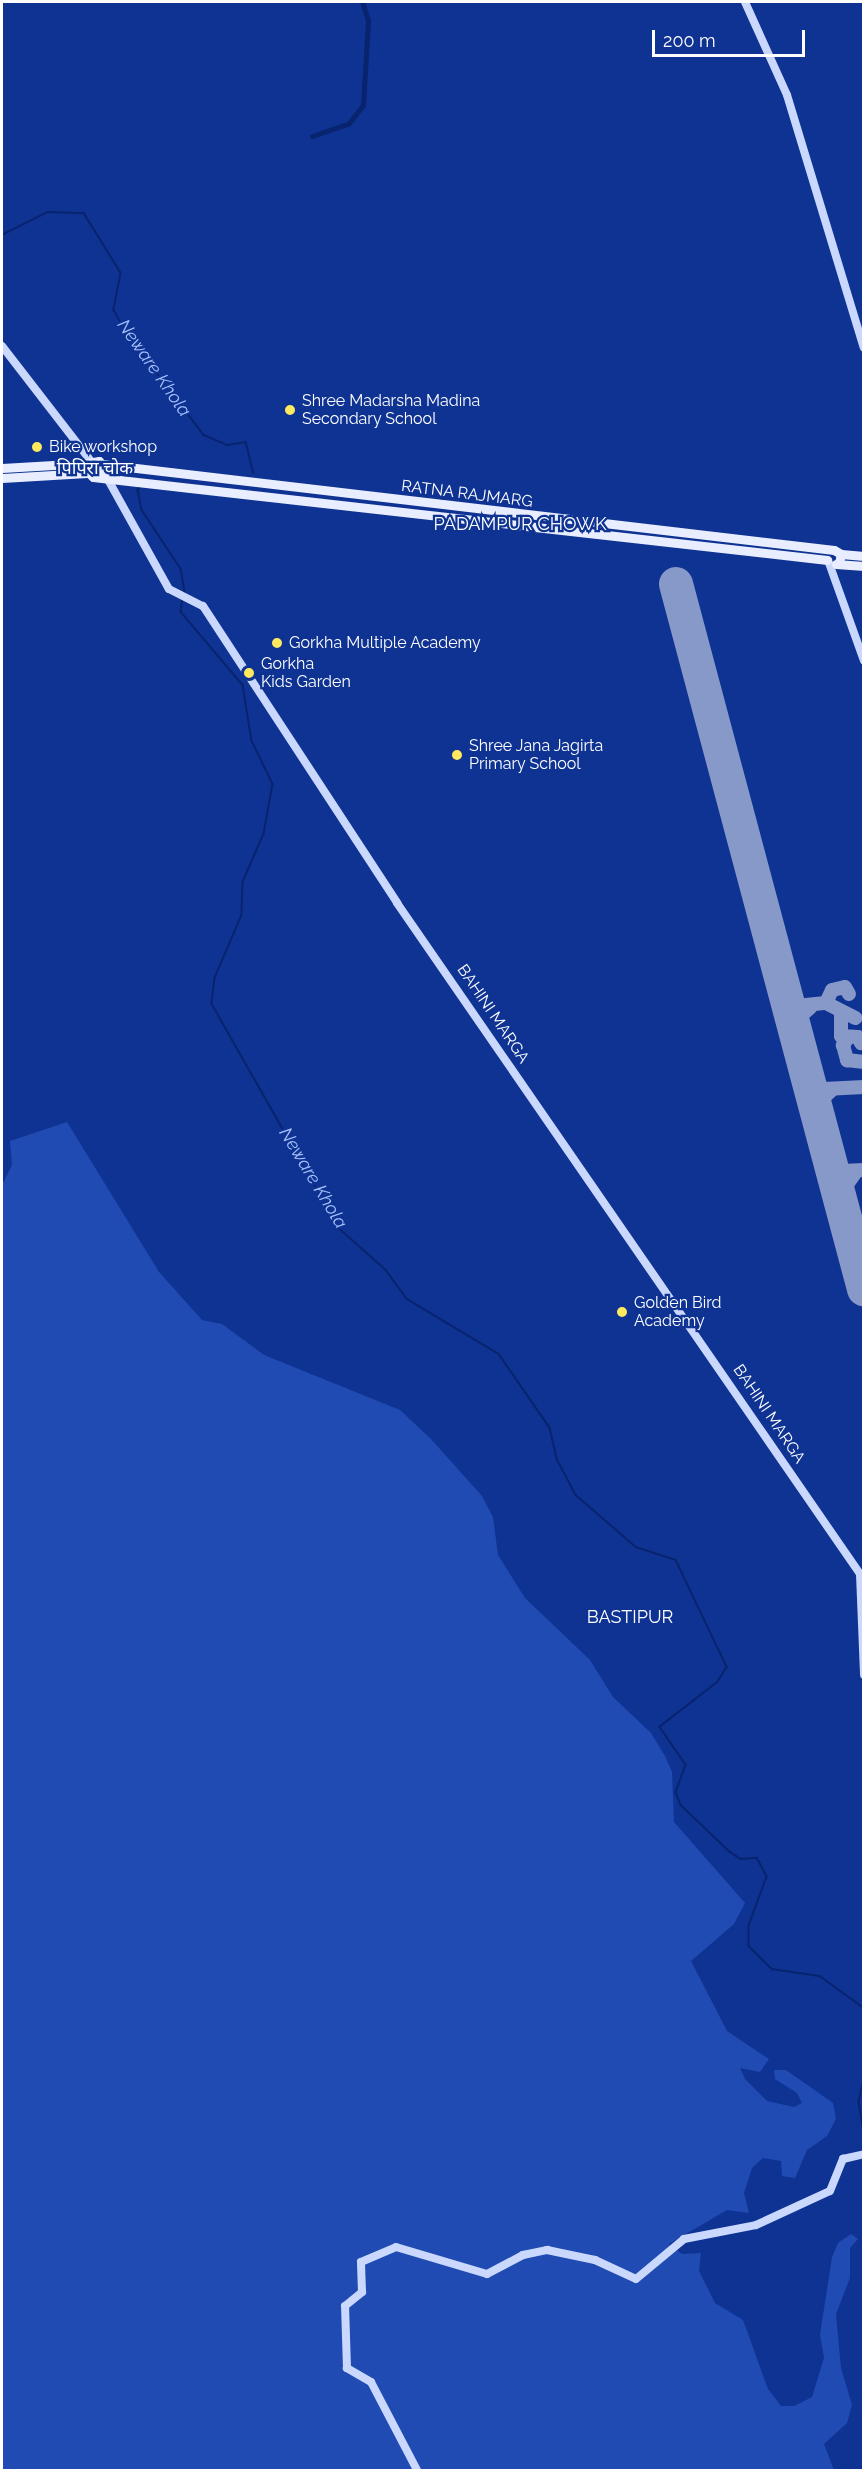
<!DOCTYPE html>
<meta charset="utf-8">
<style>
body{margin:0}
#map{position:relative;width:865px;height:2472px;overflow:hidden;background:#0f3393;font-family:Raleway,"Noto Sans Devanagari",sans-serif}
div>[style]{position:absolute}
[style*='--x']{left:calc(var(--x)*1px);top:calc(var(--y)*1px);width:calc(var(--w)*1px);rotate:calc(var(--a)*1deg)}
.green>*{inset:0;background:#204bb3}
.stream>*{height:1.5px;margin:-0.75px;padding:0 0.75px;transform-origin:0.75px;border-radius:0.75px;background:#08246e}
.canal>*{height:5px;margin:-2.5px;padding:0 2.5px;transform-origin:2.5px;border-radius:2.5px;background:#08246e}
.taxiway>*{height:14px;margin:-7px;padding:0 7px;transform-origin:7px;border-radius:7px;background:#8799c9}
.runway>*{height:34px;margin:-17px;padding:0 17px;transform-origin:17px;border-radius:17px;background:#8799c9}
.secondary>*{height:8px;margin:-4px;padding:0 4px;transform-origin:4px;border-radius:4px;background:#cad8fd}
.primary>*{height:9px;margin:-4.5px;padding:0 4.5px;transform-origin:4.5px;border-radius:4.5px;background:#e8edff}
.dots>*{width:16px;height:16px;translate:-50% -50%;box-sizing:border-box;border:3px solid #0f3393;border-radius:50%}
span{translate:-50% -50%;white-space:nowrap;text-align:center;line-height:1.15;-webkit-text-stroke:4.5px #0f3393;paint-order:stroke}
.poi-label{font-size:16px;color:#fff}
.left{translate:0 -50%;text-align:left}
.street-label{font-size:16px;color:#fff}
.water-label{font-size:18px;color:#a7c0fb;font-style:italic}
.neighbourhood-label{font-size:18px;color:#fff}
.frame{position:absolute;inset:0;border:3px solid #fff;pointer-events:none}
.scale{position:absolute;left:652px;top:30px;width:153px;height:27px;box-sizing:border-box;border:3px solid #fff;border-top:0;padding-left:8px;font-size:18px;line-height:21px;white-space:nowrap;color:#fff;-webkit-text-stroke:4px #0f3393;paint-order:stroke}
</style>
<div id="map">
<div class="green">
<div style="clip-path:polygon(67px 1122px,159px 1272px,202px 1320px,222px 1324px,264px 1355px,400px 1410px,430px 1438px,482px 1496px,493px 1517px,498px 1555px,525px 1598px,590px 1660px,613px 1697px,651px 1733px,665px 1756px,672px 1772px,674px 1822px,745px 1903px,734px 1924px,691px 1961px,727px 2031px,769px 2059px,760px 2072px,740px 2068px,745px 2079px,767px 2101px,794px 2107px,802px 2103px,797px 2093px,775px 2079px,774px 2070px,786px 2070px,833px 2103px,836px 2119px,827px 2136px,807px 2150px,795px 2178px,782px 2176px,781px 2161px,763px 2158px,752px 2168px,744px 2193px,749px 2213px,727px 2210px,669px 2244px,682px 2254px,701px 2253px,699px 2271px,715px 2303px,743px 2320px,768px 2389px,781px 2406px,794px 2406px,812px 2397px,824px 2358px,820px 2335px,832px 2257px,838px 2243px,851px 2234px,858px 2239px,850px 2248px,850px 2278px,836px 2314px,841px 2368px,852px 2405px,847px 2423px,824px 2444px,834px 2470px,2px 2470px,2px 1185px,12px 1165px,10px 1141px)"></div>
</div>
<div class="stream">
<div style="--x:2;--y:235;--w:51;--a:-26.6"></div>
<div style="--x:48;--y:212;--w:36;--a:2"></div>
<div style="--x:84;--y:213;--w:70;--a:58.3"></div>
<div style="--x:121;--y:273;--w:38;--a:101"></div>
<div style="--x:114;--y:310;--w:29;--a:61"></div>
<div style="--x:128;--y:335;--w:126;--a:52.8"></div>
<div style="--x:204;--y:435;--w:26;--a:23"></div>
<div style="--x:228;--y:445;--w:18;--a:-9"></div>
<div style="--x:246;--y:442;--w:32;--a:76"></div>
<div style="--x:142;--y:486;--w:6;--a:135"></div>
<div style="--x:138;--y:490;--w:20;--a:79"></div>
<div style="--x:142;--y:510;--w:71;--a:56.5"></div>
<div style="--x:181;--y:569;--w:23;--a:80"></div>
<div style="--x:183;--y:599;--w:13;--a:99"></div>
<div style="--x:181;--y:612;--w:96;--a:49.7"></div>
<div style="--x:243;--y:685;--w:57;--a:80.9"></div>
<div style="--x:252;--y:741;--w:48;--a:64"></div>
<div style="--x:273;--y:784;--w:51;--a:100.2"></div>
<div style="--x:264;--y:834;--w:52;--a:113.6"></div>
<div style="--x:243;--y:882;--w:33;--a:92"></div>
<div style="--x:242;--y:915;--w:69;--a:113.2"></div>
<div style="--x:215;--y:978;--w:26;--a:97"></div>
<div style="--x:212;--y:1004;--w:259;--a:60.4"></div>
<div style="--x:340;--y:1229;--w:62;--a:41.7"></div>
<div style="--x:386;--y:1270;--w:36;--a:54"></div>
<div style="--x:407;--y:1299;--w:107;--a:30.9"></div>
<div style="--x:499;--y:1354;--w:90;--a:55.4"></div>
<div style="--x:550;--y:1428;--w:32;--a:77"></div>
<div style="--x:557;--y:1459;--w:41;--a:62.2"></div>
<div style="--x:576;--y:1495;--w:79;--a:40.9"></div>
<div style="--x:636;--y:1547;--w:42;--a:18"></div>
<div style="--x:676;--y:1560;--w:119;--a:64.5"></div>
<div style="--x:727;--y:1667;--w:17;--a:121"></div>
<div style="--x:718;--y:1682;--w:73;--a:142.2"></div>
<div style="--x:660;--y:1727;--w:46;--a:55.6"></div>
<div style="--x:686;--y:1765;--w:29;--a:110"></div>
<div style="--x:676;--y:1792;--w:14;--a:69"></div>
<div style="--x:681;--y:1805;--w:68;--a:43.8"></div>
<div style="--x:730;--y:1852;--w:13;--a:32"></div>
<div style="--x:741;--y:1859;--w:16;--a:-4"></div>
<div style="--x:757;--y:1858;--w:8;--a:60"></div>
<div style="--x:761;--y:1865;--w:13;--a:63"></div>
<div style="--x:767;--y:1877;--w:52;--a:110.2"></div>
<div style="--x:749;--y:1926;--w:20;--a:90"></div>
<div style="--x:749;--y:1946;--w:33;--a:45"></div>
<div style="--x:772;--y:1969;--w:49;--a:8.3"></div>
<div style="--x:820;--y:1976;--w:54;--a:36"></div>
<div style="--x:864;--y:2080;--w:22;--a:103"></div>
<div style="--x:859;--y:2101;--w:30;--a:81"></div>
</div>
<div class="canal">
<div style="--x:312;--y:136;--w:39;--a:-19"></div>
<div style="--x:349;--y:123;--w:23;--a:-52"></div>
<div style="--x:363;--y:105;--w:85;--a:-86.6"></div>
<div style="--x:368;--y:20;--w:19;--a:-108"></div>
</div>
<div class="taxiway">
<div style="--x:785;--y:994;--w:16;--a:47"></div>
<div style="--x:796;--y:1006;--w:30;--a:-6"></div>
<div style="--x:826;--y:1003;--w:33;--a:27"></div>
<div style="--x:826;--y:1003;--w:14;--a:-65"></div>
<div style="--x:832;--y:990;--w:13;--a:-13"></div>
<div style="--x:845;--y:987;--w:8;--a:60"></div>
<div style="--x:841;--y:1014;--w:22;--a:90"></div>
<div style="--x:841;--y:1036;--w:17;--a:3"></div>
<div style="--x:858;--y:1037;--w:7;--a:63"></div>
<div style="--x:795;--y:1031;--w:13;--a:-77"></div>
<div style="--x:798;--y:1018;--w:16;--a:-40"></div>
<div style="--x:848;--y:1038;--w:9;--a:126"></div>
<div style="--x:843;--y:1045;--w:16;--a:75"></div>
<div style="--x:847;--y:1060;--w:17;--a:7"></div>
<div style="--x:807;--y:1075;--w:22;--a:39"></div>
<div style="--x:824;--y:1089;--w:40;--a:-2.9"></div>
<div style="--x:818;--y:1116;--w:17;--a:-77"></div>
<div style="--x:822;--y:1099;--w:13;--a:-42"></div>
<div style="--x:828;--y:1157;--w:21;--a:43"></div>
<div style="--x:843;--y:1171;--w:21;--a:-3"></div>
<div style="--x:839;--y:1196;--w:29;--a:-55"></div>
</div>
<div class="runway">
<div style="--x:676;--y:584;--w:730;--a:75.07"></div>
</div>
<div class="secondary">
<div style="--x:745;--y:2;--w:102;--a:65.7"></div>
<div style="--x:787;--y:95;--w:264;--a:73.1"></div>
<div style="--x:2;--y:346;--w:145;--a:52.3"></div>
<div style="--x:106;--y:476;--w:129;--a:60.9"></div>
<div style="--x:169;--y:589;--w:38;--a:27"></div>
<div style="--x:203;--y:606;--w:355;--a:56.8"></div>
<div style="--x:397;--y:903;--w:815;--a:55.39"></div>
<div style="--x:829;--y:563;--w:104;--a:70.3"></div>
<div style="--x:860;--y:1574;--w:101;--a:87.7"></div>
<div style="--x:417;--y:2470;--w:99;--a:-117.6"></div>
<div style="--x:371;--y:2382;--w:28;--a:-150"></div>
<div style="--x:347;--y:2368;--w:62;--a:-91.8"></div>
<div style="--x:345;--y:2306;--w:22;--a:-39"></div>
<div style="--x:362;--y:2292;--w:30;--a:-92"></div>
<div style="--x:361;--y:2262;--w:38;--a:-23"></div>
<div style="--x:396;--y:2247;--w:95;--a:16.5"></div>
<div style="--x:487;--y:2274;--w:41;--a:-27.8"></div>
<div style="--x:523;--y:2255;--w:25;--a:-12"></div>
<div style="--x:547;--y:2250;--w:49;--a:11.8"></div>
<div style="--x:595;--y:2260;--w:45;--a:24.9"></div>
<div style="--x:636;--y:2279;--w:62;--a:-39.8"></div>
<div style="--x:684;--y:2239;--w:73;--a:-11"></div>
<div style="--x:756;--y:2225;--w:81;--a:-24.7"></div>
<div style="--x:830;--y:2191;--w:35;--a:-68"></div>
<div style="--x:843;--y:2159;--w:22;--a:-13"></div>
</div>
<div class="primary">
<div style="--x:102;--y:464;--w:737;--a:6.7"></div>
<div style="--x:834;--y:550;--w:8;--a:30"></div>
<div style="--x:841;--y:554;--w:9;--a:103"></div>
<div style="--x:2;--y:468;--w:86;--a:-3.3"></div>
<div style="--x:100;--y:475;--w:14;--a:-94"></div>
<div style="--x:99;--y:461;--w:11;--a:170"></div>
<div style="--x:88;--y:463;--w:7;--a:106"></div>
<div style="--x:86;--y:470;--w:10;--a:45"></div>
<div style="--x:93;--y:477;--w:739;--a:6.45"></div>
<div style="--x:2;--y:478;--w:85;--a:-3.4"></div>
<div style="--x:841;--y:554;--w:23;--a:5"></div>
<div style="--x:836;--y:564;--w:28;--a:4"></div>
</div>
<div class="dots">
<div style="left:290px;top:410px;background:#ffea5e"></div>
<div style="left:37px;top:447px;background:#ffea5e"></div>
<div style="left:277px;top:643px;background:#ffea5e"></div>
<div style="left:249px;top:673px;background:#ffea5e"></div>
<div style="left:457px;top:755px;background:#ffea5e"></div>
<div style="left:622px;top:1312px;background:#ffea5e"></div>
</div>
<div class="poi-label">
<span class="left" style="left:302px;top:410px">Shree Madarsha Madina<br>Secondary School</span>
<span class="left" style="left:49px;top:447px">Bike workshop</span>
<span class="left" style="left:289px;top:643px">Gorkha Multiple Academy</span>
<span class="left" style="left:261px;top:673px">Gorkha<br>Kids Garden</span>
<span class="left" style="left:469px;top:755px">Shree Jana Jagirta<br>Primary School</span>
<span class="left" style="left:634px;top:1312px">Golden Bird<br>Academy</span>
</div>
<div class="street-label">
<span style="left:467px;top:494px;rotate:7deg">RATNA RAJMARG</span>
<span style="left:493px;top:1014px;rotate:56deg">BAHINI MARGA</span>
<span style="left:769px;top:1414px;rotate:56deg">BAHINI MARGA</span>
</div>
<div class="water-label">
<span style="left:154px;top:368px;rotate:55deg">Neware Khola</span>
<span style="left:313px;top:1178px;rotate:59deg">Neware Khola</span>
</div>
<div class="neighbourhood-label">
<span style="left:95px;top:468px">पिपिरा चोक</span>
<span style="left:520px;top:524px">PADAMPUR CHOWK</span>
<span style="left:630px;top:1617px">BASTIPUR</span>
</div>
<div class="frame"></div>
<div class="scale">200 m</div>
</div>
